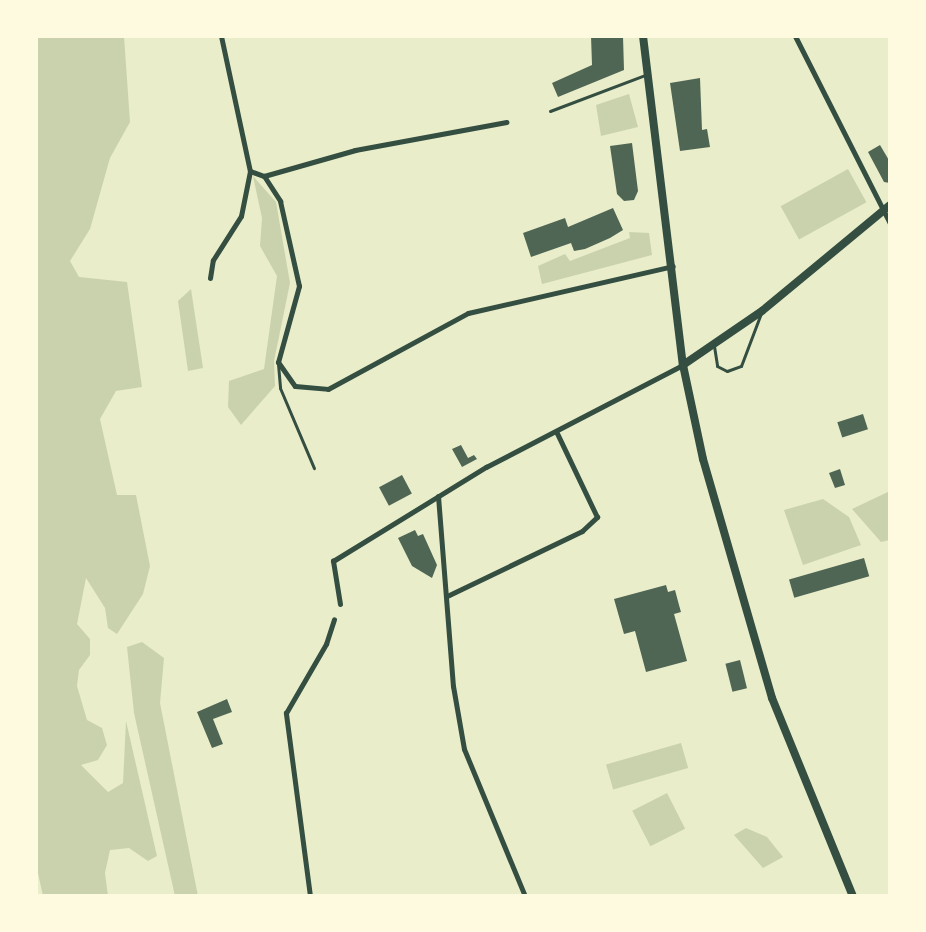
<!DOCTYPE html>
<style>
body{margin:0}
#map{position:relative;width:926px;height:932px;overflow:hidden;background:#e9edc9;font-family:Commissioner,sans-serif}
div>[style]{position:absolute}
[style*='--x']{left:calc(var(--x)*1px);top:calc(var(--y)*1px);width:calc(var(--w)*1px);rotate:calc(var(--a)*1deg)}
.green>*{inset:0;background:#cad2ad;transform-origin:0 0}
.building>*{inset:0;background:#4f6655;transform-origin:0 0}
.service>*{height:3px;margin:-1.5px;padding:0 1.5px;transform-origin:1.5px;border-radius:1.5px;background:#344e41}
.minor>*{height:5px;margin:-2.5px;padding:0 2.5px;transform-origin:2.5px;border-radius:2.5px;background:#344e41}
.secondary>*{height:8px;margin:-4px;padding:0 4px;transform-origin:4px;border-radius:4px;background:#344e41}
span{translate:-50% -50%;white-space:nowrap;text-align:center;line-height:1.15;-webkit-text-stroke:4.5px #fefae0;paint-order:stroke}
.frame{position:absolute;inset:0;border:38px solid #fefae0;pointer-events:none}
</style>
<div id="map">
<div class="green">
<div style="clip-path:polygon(36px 36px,124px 36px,130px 122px,110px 158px,90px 229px,70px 261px,79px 277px,127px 282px,142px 387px,116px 391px,100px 419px,117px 495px,136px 495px,150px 566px,143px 594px,117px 634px,108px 628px,105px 608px,86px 578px,77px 624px,90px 639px,90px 655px,79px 670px,77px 686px,87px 720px,102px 728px,107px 745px,98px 760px,81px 765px,108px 792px,123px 783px,126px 721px,157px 856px,148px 861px,129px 848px,110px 850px,105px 873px,108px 896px,43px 896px,36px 864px)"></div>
<div style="clip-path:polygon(629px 94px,638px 127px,601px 136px,596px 105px)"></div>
<div style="left:848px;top:169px;width:38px;height:77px;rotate:61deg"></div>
<div style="clip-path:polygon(253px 176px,276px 202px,290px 283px,274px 361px,275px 386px,241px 425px,228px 407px,229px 381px,264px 369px,277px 276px,260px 246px,262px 218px)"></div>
<div style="clip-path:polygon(629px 232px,649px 233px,652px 255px,542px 284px,538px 266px,565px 254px,570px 261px,630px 238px)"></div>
<div style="clip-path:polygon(191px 289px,203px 368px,188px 371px,178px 301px)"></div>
<div style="clip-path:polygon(890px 491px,890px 540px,881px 542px,852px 509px)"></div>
<div style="clip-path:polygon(823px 499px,849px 517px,861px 545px,803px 565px,784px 510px)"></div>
<div style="clip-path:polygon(142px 642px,164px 658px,160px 703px,198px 896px,175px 896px,134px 713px,127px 647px)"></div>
<div style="left:681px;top:743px;width:26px;height:78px;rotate:74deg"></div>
<div style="left:667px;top:793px;width:40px;height:39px;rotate:63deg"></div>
<div style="clip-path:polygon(746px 828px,767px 837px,783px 857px,763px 868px,734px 835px)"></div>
</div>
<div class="building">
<div style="clip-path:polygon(591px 36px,623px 36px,624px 70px,558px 97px,552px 83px,592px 65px)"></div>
<div style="clip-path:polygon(700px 78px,702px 130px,707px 129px,710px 147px,680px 151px,670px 83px)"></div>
<div style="clip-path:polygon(632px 143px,638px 191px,634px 200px,624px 201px,617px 194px,610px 146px)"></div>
<div style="clip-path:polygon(880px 145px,890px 162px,890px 183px,884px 182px,868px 152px)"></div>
<div style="clip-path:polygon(613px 208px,623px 230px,610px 238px,585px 249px,574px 251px,571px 243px,531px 257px,523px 233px,565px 218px,568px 227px)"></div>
<div style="left:863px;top:414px;width:16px;height:27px;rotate:72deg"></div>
<div style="clip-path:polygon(461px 445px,468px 458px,474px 455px,477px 459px,462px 467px,452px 449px)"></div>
<div style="clip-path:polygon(840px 469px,845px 485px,835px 488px,829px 473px)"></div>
<div style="left:402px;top:475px;width:21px;height:26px;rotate:62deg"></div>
<div style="clip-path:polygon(415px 530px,418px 536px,423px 534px,437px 565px,432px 578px,412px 566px,398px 538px)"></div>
<div style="left:864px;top:558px;width:19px;height:78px;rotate:74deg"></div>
<div style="clip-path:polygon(666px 585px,668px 592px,675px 590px,679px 605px,681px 612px,674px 614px,687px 661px,646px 672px,635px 631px,624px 634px,614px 599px)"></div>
<div style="left:740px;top:660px;width:29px;height:15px;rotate:76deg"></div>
<div style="clip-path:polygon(227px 699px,232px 712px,213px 719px,223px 744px,212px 748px,197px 712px)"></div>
</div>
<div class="service">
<div style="--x:550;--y:111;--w:102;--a:-20.8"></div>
<div style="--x:714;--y:346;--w:20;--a:81"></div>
<div style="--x:717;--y:366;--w:11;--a:27"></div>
<div style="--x:727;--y:371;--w:15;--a:-20"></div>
<div style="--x:741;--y:366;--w:57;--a:-69.3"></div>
<div style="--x:278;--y:364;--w:24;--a:85"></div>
<div style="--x:280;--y:388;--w:87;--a:67"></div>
</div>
<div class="minor">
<div style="--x:221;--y:36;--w:138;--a:77.9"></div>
<div style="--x:250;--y:171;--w:15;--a:20"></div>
<div style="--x:264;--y:176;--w:30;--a:57"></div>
<div style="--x:280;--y:201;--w:87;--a:77.4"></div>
<div style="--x:299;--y:286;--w:79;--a:105.4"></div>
<div style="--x:278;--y:362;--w:29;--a:55"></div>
<div style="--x:295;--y:386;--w:33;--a:5"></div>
<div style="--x:328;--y:389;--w:159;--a:-28.5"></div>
<div style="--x:468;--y:313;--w:210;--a:-12.9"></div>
<div style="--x:795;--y:36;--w:210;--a:63.1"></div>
<div style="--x:264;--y:176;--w:95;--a:-15.9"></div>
<div style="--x:355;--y:150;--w:154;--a:-10.5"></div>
<div style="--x:210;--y:278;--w:18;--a:-81"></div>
<div style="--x:213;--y:260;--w:52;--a:-57.5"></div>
<div style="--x:241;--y:216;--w:46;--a:-78.7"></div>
<div style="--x:438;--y:496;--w:191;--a:85.5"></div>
<div style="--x:453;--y:686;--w:64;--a:80.1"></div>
<div style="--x:464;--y:749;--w:159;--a:67.5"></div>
<div style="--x:447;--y:596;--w:150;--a:-25.7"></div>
<div style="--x:582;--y:531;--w:21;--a:-43"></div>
<div style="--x:597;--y:517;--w:93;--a:-115.5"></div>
<div style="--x:340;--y:604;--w:44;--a:-99.2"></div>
<div style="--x:333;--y:561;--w:180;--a:-31.6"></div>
<div style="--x:486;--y:467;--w:222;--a:-27.4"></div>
<div style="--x:310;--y:896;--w:185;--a:-97.5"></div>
<div style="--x:286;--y:713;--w:80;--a:-59.9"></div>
<div style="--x:326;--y:644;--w:26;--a:-72"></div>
</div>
<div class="secondary">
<div style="--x:643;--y:36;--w:331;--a:83.1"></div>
<div style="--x:683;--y:365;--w:96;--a:78"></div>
<div style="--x:703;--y:459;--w:249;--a:73.9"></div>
<div style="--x:772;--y:698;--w:214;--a:67.8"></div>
<div style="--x:683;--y:365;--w:96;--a:-34.4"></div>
<div style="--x:762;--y:311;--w:166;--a:-39.6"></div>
</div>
<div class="frame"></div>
</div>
